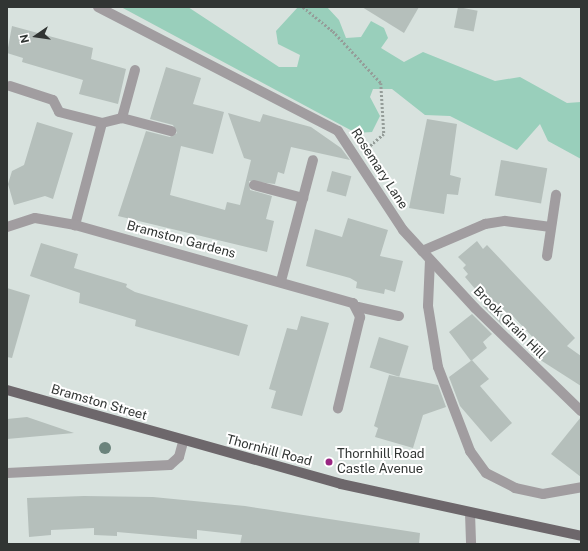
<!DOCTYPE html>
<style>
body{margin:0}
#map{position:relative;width:588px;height:551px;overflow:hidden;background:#d8e2de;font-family:"Public Sans",sans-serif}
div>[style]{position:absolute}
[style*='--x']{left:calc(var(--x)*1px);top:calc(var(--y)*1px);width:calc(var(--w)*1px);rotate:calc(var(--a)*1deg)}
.green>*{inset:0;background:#99cfbb}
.building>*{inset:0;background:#b5bfbb;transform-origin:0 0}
.path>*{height:2.5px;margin-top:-1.25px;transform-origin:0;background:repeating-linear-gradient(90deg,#959d99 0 2px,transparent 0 4px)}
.lane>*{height:10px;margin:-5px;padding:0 5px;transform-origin:5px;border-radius:5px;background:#a19da0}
.street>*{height:10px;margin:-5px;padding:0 5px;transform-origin:5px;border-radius:5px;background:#a19da0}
.primary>*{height:10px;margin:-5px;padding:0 5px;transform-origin:5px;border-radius:5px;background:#6d676b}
.trees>*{width:12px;height:12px;margin:-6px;border-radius:50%;background:#6b837c}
.dots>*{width:11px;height:11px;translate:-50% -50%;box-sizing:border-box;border:2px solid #fff;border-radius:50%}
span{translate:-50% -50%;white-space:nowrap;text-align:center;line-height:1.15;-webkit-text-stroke:4px #fff;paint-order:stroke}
.street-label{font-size:13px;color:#313533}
.poi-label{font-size:13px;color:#313533}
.left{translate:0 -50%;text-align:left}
.frame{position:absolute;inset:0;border:8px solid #313533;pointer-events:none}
.north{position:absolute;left:16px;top:16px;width:40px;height:40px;-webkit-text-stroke:3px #fff;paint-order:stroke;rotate:257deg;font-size:11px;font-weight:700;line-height:16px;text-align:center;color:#313533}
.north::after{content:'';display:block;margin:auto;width:14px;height:18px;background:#313533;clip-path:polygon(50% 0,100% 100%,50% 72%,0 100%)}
</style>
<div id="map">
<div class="green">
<div style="clip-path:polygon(121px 7px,188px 7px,279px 67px,297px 67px,300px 55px,278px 44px,276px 31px,298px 7px,327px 7px,339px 20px,346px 38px,361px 37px,371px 21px,384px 28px,388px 38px,381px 48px,404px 62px,423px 52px,495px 81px,520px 77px,567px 103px,581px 102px,581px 159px,548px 141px,540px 124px,517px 150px,450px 116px,425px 115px,392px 89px,373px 89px,370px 97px,380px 116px,372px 132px,356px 133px)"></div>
</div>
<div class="building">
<div style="clip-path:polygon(362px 7px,419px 7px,404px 33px)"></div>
<div style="left:458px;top:7px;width:20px;height:21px;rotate:11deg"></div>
<div style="clip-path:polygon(12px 26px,93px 48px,91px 59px,126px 69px,118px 104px,79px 94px,83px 80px,22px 62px,23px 58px,7px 53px)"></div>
<div style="clip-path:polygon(166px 67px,201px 78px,193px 104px,224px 112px,213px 154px,181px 146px,170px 195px,225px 210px,227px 202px,240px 205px,251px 160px,244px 158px,228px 113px,260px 122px,263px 114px,311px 127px,341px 148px,350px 160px,291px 147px,284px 174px,278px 172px,275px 184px,249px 181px,250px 190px,272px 196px,266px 219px,274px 221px,267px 252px,118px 216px,146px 131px,170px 137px,177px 133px,173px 125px,150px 119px)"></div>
<div style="clip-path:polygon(427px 119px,457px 124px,450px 175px,461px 178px,458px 195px,447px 194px,444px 214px,409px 208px)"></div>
<div style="clip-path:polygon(37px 122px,73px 133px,53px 199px,45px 196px,14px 205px,8px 184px,12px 171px,24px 165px)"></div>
<div style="left:501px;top:160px;width:47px;height:36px;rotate:10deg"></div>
<div style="left:332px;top:171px;width:20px;height:21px;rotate:15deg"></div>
<div style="clip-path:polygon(348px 218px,388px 230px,380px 256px,403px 261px,395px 292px,385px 289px,384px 294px,356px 288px,357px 282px,350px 278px,306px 266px,315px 229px,342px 237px)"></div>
<div style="clip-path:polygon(477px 241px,483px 249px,487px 245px,575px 338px,567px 346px,581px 356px,581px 386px,531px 354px,540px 345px,512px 315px,502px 325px,483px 306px,487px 303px,465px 277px,468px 274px,463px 268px,466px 265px,458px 257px)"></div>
<div style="clip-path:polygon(41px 243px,78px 254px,74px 268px,127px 284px,126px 287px,135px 292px,248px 325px,239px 356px,135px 326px,136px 320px,79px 303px,80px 293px,30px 276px)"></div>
<div style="clip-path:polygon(7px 288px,30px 295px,12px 358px,7px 357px)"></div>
<div style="clip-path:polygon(472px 314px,492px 334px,483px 342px,487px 348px,471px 361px,449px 332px)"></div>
<div style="clip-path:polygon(301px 316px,329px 323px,302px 416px,271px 408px,276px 391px,269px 389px,287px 328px,297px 330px)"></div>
<div style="left:379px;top:337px;width:31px;height:32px;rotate:17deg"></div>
<div style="clip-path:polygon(472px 360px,489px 379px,480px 386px,512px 423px,491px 442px,460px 406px,449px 377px)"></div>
<div style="clip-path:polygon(389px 375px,438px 385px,446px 407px,423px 415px,413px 448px,375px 437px,378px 428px,374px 426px)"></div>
<div style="clip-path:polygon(27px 417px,74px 433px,7px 439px,7px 419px)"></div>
<div style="clip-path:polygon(581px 417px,581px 477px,551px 454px)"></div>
<div style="clip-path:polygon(84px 496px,153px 497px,245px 506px,420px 533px,419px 544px,240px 544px,242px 535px,197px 530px,197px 539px,117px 532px,117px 536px,94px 535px,94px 528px,51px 530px,51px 535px,29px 537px,27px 498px)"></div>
</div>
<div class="path">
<div style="--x:303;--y:7;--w:38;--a:39"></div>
<div style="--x:333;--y:31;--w:71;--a:47.3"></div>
<div style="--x:381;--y:83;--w:51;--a:86.6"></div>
<div style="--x:384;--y:134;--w:21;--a:139"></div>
</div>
<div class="lane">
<div style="--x:135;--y:70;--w:50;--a:105.2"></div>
<div style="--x:122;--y:118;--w:51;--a:14.9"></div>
<div style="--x:10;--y:86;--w:45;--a:18"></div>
<div style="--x:53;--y:100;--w:13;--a:63"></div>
<div style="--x:102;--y:123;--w:21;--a:-14"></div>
<div style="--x:254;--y:185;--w:51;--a:14.9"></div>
<div style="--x:430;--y:260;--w:46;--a:92.5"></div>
<div style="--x:428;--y:306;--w:62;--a:80.7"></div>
<div style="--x:438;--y:367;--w:90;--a:69.1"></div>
<div style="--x:470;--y:451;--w:27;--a:54"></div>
<div style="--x:486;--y:473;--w:33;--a:27"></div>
<div style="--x:515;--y:488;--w:29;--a:12"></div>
<div style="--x:543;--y:494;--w:39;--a:-10"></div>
<div style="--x:358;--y:307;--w:42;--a:12.4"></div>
</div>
<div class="street">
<div style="--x:98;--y:7;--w:270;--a:27.3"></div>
<div style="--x:338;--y:131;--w:118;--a:56.7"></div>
<div style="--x:403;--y:230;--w:106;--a:47.3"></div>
<div style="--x:475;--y:308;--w:148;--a:44.2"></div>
<div style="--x:59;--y:112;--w:44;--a:14.3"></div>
<div style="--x:102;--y:123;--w:106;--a:104.8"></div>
<div style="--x:7;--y:227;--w:29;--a:-18"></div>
<div style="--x:35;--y:218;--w:41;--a:9.9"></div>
<div style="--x:75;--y:225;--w:289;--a:15.7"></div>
<div style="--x:353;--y:303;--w:16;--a:63"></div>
<div style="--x:360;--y:317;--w:94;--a:103.6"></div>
<div style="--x:422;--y:251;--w:69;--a:-23.2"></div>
<div style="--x:485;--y:224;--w:20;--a:-9"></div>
<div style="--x:505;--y:221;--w:46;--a:7.4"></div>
<div style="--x:547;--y:256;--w:62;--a:-81.6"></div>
<div style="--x:281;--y:281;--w:125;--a:-75.2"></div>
<div style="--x:7;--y:473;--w:163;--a:-2.8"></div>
<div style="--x:170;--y:465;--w:12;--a:-42"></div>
<div style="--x:179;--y:457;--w:16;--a:-75"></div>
<div style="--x:470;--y:513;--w:31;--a:88"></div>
</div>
<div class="primary">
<div style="--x:7;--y:390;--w:347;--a:15.7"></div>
<div style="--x:341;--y:484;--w:246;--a:12.2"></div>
</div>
<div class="trees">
<div style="left:105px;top:448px"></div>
</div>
<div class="dots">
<div style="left:329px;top:462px;background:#992682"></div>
</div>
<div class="street-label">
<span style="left:379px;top:169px;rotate:57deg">Rosemary Lane</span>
<span style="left:181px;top:240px;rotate:15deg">Bramston Gardens</span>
<span style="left:509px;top:323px;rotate:45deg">Brook Grain Hill</span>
<span style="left:99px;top:403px;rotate:16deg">Bramston Street</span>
<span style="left:269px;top:451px;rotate:15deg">Thornhill Road</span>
</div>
<div class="poi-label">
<span class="left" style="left:337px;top:462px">Thornhill Road<br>Castle Avenue</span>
</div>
<div class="frame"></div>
<div class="north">N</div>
</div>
